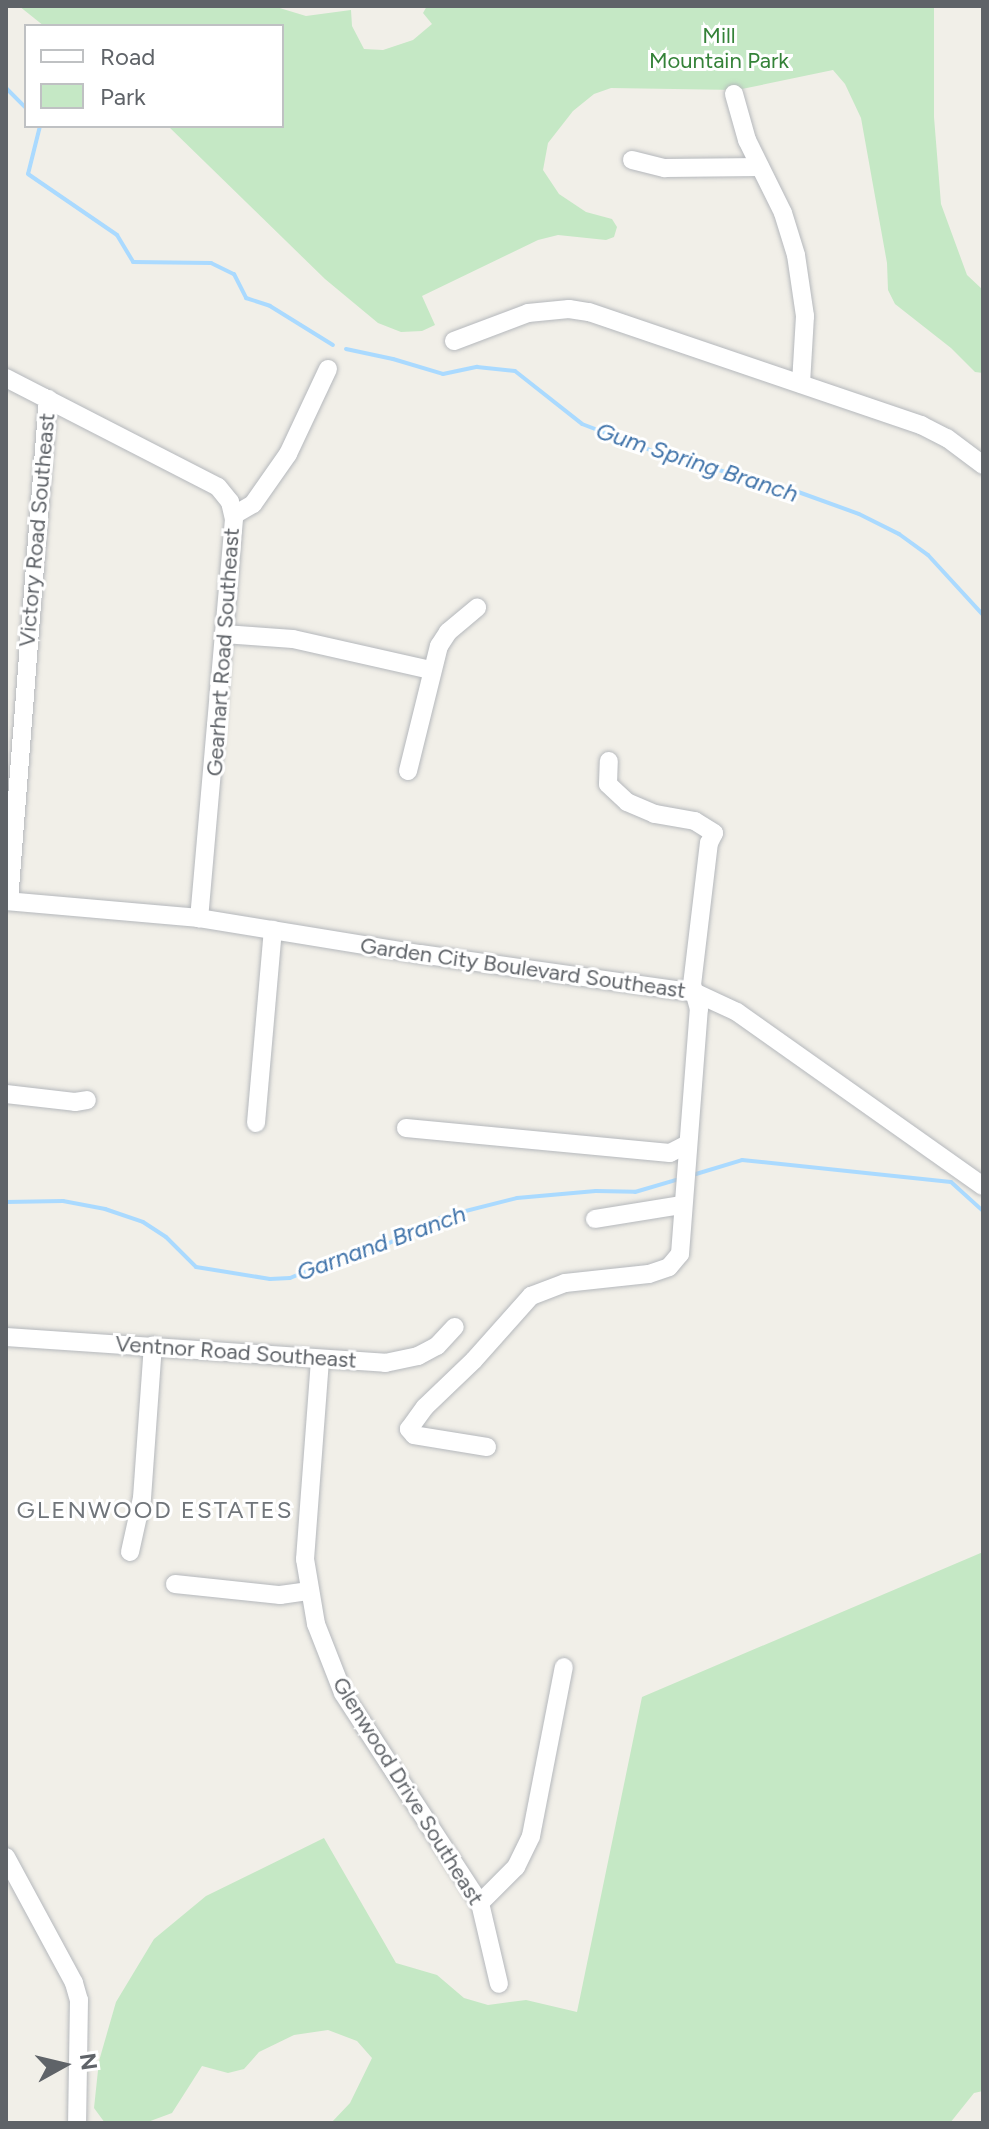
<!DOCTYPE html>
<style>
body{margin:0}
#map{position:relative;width:989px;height:2129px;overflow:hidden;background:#f1efe8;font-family:Figtree,sans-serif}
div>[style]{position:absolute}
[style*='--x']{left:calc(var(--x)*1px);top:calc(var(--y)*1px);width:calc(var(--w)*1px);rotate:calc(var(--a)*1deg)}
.green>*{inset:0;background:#c5e8c5}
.stream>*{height:4px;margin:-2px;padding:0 2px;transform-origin:2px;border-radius:2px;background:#aadaff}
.roads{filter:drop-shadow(0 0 2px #b5b8bc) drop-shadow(0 0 2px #b5b8bc)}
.minor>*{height:18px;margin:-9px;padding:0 9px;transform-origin:9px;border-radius:9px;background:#fff}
span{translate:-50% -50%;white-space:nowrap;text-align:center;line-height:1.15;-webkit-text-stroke:6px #fff;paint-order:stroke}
.park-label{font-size:22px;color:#348238}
.street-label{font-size:22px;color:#5f6368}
.water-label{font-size:24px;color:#4174aa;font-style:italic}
.neighbourhood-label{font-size:24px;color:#70757a;letter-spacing:2px}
.frame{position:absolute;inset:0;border:8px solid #5f6368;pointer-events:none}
.legend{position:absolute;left:24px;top:24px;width:260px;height:104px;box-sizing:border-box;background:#fff;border:2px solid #bfc1c3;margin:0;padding:10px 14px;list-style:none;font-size:24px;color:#5f6368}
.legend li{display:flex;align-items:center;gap:16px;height:40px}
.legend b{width:40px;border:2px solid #bfc1c3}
.north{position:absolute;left:24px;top:2025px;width:80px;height:80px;-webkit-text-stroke:6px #fff;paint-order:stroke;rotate:82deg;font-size:22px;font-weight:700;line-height:32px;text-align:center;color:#5f6368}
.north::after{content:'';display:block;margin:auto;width:28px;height:36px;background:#5f6368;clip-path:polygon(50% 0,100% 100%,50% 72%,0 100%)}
</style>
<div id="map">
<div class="green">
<div style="clip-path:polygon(19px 6px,273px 6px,306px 16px,351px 10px,352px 26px,364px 49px,383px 50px,413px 40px,432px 24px,423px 13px,427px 6px,934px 6px,934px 117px,941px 204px,967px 275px,983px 290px,983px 373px,975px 372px,951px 348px,895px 304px,888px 290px,887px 263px,861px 118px,845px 84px,833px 70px,737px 90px,611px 88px,594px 94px,573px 111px,548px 143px,543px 170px,559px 194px,586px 212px,612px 219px,617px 227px,614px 237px,606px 240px,558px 235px,538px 240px,422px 296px,435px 325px,422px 331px,401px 332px,378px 323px,325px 279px,168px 126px,282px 126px,282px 26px,44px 26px)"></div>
<div style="clip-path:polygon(983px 1552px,983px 2091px,974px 2093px,950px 2123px,331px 2123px,350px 2103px,372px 2058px,357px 2041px,328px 2030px,294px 2035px,259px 2052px,244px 2069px,228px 2073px,202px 2066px,172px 2113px,145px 2123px,105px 2123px,94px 2108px,99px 2061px,116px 2002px,154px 1939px,206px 1896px,324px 1838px,396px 1963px,437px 1975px,464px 1998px,488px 2005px,526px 2000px,577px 2012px,642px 1697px)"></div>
</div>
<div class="stream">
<div style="--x:6;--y:88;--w:28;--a:45"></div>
<div style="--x:40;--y:126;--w:49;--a:104"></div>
<div style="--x:28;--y:174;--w:108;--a:34.4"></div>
<div style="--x:117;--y:235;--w:31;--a:59"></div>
<div style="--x:133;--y:262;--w:78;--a:0.7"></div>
<div style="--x:211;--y:263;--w:25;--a:26"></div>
<div style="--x:234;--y:274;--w:27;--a:63"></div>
<div style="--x:246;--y:298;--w:25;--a:18"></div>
<div style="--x:270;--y:306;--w:74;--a:31.8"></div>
<div style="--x:346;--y:349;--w:48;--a:12"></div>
<div style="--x:393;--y:359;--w:52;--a:16.7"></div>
<div style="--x:443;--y:374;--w:35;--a:-12"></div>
<div style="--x:477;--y:367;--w:38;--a:6"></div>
<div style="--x:515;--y:371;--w:85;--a:38.3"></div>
<div style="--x:582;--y:424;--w:90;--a:20.9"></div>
<div style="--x:666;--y:456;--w:128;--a:14.9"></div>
<div style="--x:790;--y:489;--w:73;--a:19.9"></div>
<div style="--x:859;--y:514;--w:45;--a:26.6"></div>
<div style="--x:899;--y:534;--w:36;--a:36"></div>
<div style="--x:928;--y:555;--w:81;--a:47.5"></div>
<div style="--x:696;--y:1174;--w:48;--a:-16.9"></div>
<div style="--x:742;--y:1160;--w:210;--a:6"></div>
<div style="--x:951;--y:1182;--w:43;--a:42.2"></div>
<div style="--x:6;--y:1202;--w:57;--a:-1"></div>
<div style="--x:63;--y:1201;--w:43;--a:10.8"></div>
<div style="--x:105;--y:1209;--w:40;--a:18.9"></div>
<div style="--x:143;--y:1222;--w:27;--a:33"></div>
<div style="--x:166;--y:1237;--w:42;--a:45"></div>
<div style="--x:196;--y:1267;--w:75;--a:9.2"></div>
<div style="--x:270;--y:1279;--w:20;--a:-3"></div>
<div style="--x:290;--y:1278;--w:53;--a:-22.2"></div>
<div style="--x:339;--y:1258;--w:39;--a:-13"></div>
<div style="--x:377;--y:1249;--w:72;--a:-26.2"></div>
<div style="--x:442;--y:1217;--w:77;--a:-14.2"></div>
<div style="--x:517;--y:1198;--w:79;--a:-5.1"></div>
<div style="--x:596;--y:1191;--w:39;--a:1"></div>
<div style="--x:635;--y:1192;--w:43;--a:-16.3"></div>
</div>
<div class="roads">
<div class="minor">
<div style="--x:734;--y:94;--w:48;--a:74.2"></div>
<div style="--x:747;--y:140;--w:81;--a:63.7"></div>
<div style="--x:783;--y:213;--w:44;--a:72.8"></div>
<div style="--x:796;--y:255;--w:62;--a:81.6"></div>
<div style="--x:805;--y:316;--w:68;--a:93.4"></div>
<div style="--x:632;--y:160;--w:34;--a:14"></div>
<div style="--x:665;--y:168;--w:95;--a:-0.6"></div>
<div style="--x:454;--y:341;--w:79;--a:-20.7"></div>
<div style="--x:528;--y:313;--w:41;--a:-5.6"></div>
<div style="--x:569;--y:309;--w:20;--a:9"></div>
<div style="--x:589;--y:312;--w:351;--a:18.8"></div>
<div style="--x:921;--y:425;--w:29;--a:27"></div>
<div style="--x:947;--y:438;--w:45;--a:36.9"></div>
<div style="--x:6;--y:378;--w:238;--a:27.2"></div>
<div style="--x:218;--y:487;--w:19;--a:51"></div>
<div style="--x:230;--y:502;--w:17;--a:77"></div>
<div style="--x:234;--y:519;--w:401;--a:95"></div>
<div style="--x:234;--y:515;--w:22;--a:-30"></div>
<div style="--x:253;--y:504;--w:61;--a:-55"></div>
<div style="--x:288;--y:454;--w:94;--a:-64.8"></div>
<div style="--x:224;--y:634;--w:69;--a:4.1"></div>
<div style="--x:293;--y:639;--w:141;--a:12.7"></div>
<div style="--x:408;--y:771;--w:129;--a:-76.1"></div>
<div style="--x:439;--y:646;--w:17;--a:-57"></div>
<div style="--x:448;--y:632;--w:38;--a:-40"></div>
<div style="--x:6;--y:901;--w:194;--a:5"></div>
<div style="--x:199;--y:918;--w:224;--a:9.3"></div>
<div style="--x:420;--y:954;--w:279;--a:8"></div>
<div style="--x:696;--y:993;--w:45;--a:24.9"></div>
<div style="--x:737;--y:1012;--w:301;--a:35.3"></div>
<div style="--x:9;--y:901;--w:504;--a:-85.56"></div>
<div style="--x:6;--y:1094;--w:69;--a:6.6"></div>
<div style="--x:75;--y:1102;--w:12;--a:-9"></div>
<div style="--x:256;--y:1123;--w:194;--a:-85"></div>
<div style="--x:406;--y:1128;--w:265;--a:5.4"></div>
<div style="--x:670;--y:1153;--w:18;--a:-27"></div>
<div style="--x:595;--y:1219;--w:87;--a:-9.2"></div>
<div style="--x:6;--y:1337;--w:380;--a:3.9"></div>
<div style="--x:385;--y:1363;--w:34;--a:-12"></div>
<div style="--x:418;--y:1356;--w:21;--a:-28"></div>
<div style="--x:437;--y:1346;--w:26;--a:-47"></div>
<div style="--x:320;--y:1360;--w:200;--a:94.3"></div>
<div style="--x:305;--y:1559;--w:66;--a:80.4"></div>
<div style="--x:316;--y:1624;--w:74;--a:68.6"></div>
<div style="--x:343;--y:1693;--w:251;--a:56.9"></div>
<div style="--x:480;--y:1903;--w:83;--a:76.8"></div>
<div style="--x:487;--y:1447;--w:74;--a:-170.7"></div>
<div style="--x:414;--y:1435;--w:8;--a:-130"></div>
<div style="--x:409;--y:1429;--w:27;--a:-54"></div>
<div style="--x:425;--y:1407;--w:68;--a:-43.8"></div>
<div style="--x:474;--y:1360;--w:86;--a:-48.3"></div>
<div style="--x:531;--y:1296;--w:36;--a:-21"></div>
<div style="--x:565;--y:1283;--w:84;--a:-6.1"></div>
<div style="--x:649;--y:1274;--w:21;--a:-19"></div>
<div style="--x:669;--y:1267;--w:17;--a:-50"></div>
<div style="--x:680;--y:1254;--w:246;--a:-85.6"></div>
<div style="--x:699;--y:1009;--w:25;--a:-106"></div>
<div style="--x:692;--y:985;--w:143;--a:-83.2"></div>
<div style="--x:709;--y:843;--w:11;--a:-63"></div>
<div style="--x:714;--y:833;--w:22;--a:-148"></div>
<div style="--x:695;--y:821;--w:41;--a:-170.1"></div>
<div style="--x:655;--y:814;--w:30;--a:-157"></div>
<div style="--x:627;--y:802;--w:26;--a:-137"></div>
<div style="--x:608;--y:784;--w:23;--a:-88"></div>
<div style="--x:130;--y:1552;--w:55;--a:-77.5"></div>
<div style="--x:142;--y:1498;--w:153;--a:-85.9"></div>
<div style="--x:175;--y:1584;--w:106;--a:6"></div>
<div style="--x:280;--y:1595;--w:28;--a:-8"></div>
<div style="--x:6;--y:1857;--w:143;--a:61.6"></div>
<div style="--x:74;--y:1983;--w:18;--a:74"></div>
<div style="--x:79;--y:2000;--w:123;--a:90.9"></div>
<div style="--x:480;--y:1903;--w:51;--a:-45"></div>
<div style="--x:516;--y:1867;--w:34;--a:-64"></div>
<div style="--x:531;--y:1836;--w:172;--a:-79"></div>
</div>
</div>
<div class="park-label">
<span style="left:719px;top:48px">Mill<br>Mountain Park</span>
</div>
<div class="street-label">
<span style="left:37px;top:530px;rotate:-85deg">Victory Road Southeast</span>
<span style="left:223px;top:652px;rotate:-86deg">Gearhart Road Southeast</span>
<span style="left:523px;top:968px;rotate:8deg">Garden City Boulevard Southeast</span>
<span style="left:236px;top:1352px;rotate:4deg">Ventnor Road Southeast</span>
<span style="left:408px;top:1791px;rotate:58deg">Glenwood Drive Southeast</span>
</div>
<div class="water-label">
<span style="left:697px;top:462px;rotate:18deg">Gum Spring Branch</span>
<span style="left:381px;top:1243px;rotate:-20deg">Garnand Branch</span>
</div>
<div class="neighbourhood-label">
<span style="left:155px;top:1510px">GLENWOOD ESTATES</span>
</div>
<div class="frame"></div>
<ul class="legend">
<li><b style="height:10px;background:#fff"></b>Road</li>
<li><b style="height:22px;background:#c5e8c5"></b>Park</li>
</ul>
<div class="north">N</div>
</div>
